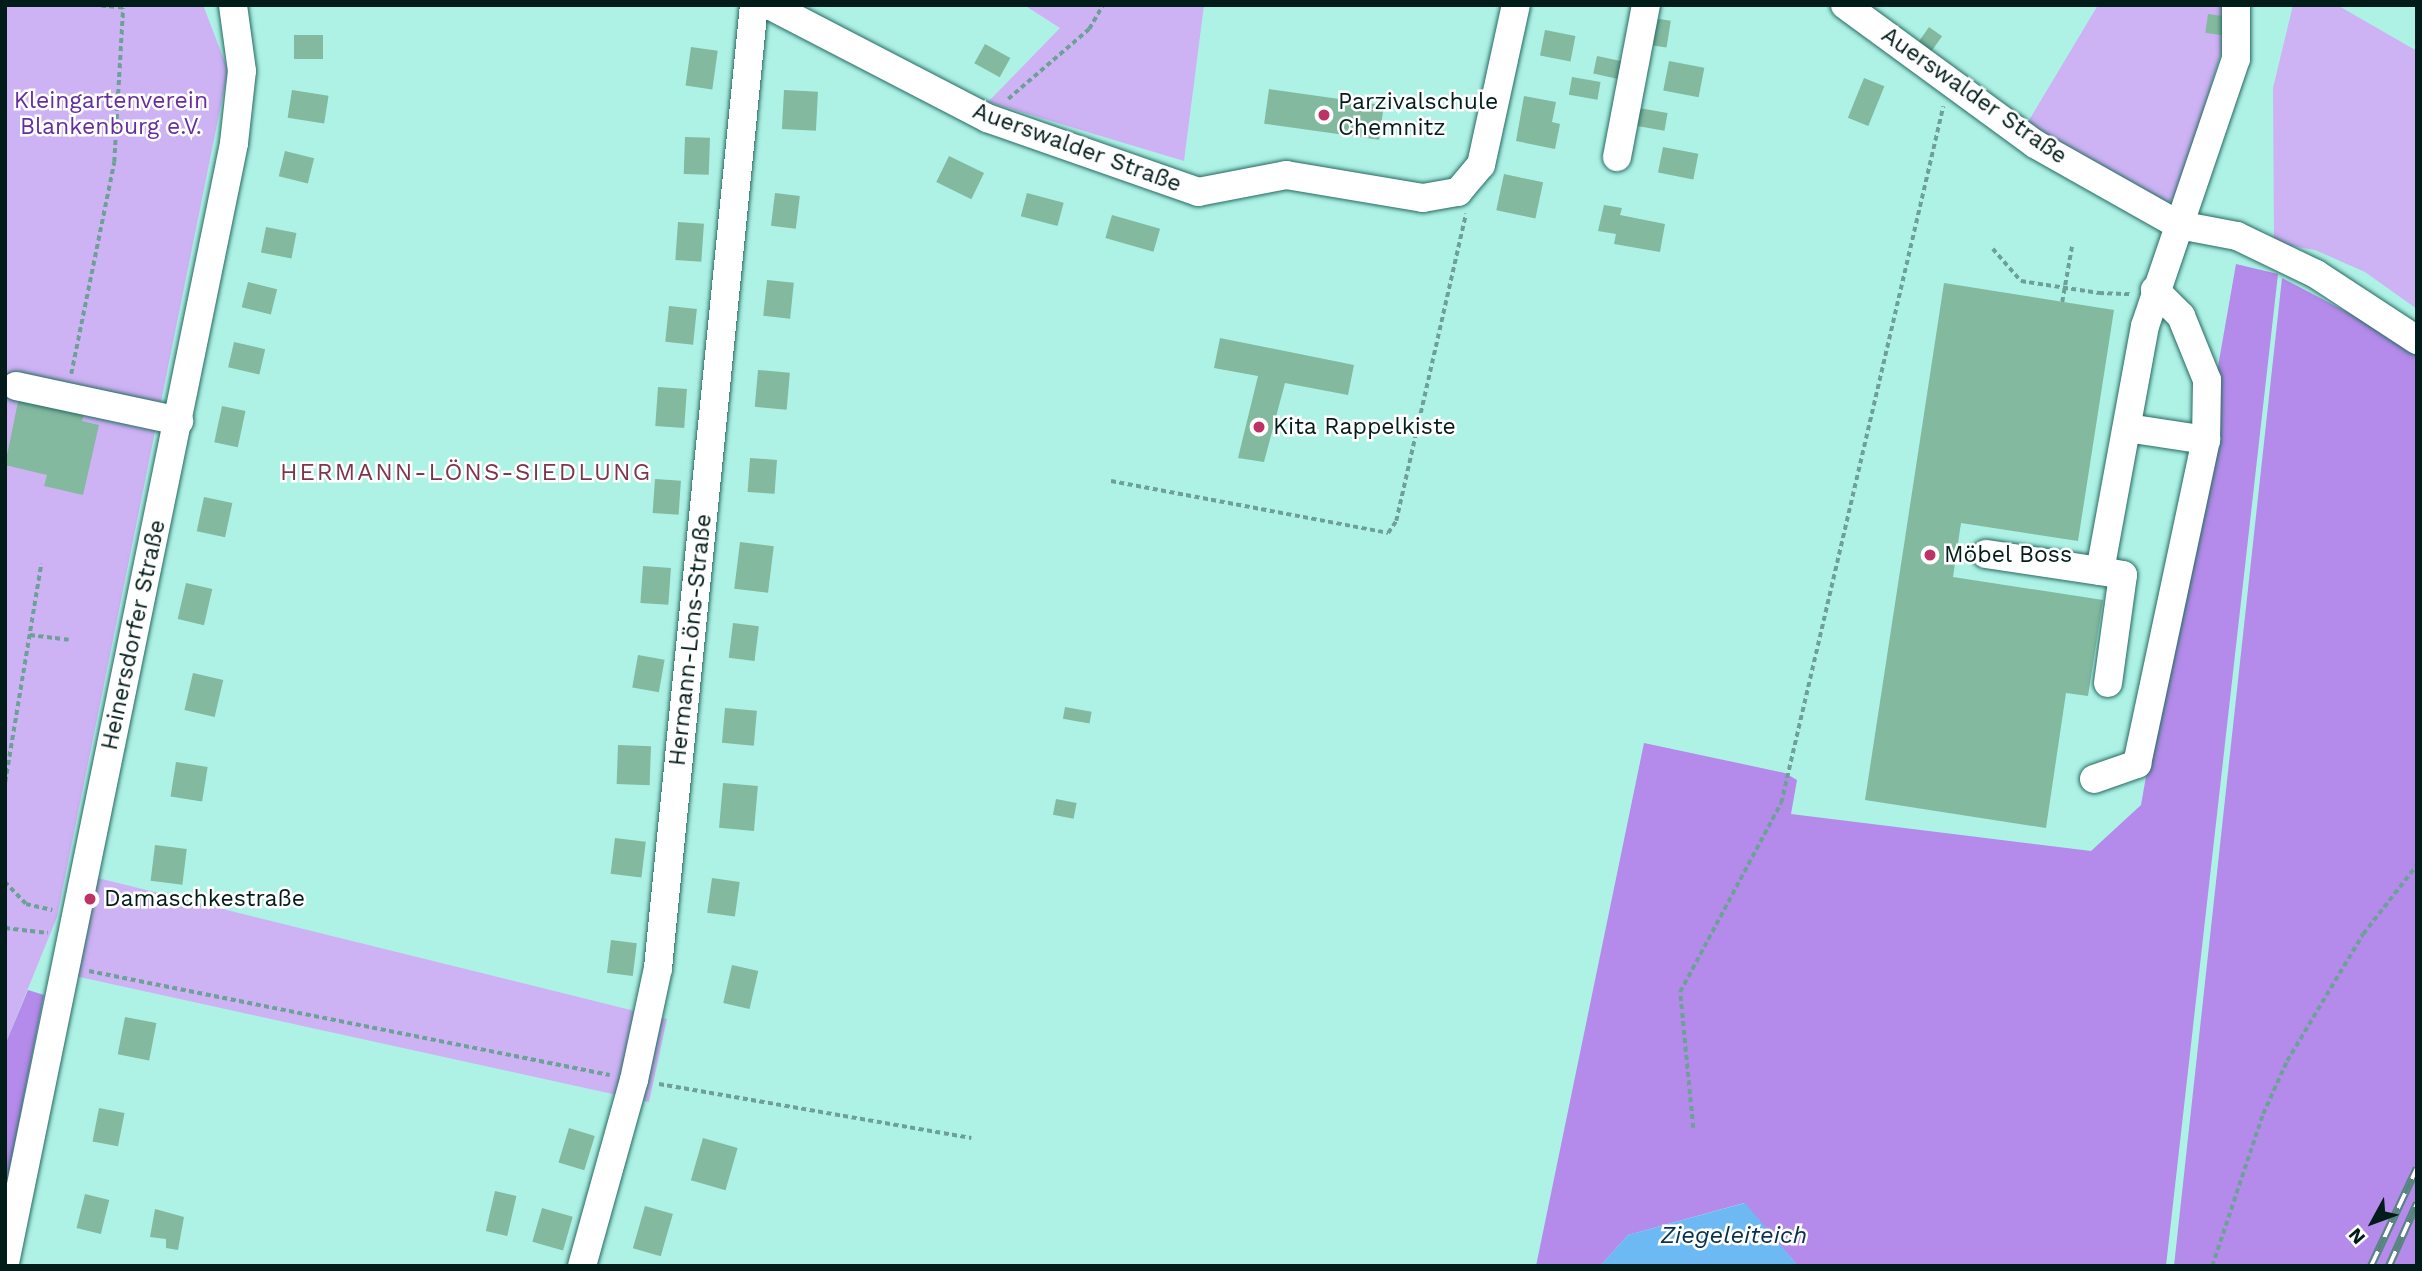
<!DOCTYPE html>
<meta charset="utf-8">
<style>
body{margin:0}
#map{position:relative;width:2422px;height:1271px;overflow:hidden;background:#aef2e6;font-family:"Work Sans",sans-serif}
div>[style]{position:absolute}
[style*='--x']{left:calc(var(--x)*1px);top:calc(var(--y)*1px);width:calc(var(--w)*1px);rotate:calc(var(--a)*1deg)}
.green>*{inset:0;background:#cdb2f4}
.forest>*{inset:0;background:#b48aea}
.water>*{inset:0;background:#6db9f3}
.building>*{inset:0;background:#82b99f;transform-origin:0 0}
.path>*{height:3.5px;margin-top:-1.75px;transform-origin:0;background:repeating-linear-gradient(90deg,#6da198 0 5px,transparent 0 8.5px)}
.roads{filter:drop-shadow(0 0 2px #266a61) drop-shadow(0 0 2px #266a61)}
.minor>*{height:28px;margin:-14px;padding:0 14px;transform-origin:14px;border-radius:14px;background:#fff}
.rail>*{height:8px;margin-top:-4px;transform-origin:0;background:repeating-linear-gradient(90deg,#fff 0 16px,#56857d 0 32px);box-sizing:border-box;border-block:2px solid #56857d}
.dots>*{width:19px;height:19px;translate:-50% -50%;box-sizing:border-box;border:4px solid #fff;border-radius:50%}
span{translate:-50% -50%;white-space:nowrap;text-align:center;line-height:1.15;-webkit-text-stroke:5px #fff;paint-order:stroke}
.street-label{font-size:23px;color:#021d19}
.park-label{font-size:23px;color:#662d9c}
.poi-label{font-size:23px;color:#021d19}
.left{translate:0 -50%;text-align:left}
.neighbourhood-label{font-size:24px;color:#7c364b;letter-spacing:2px}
.water-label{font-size:24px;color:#05314e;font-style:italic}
.frame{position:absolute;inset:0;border:7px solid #021d19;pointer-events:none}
.north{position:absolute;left:2338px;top:1187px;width:70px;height:70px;-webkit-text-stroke:5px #fff;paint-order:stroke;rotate:229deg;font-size:19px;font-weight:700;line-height:28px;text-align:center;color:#021d19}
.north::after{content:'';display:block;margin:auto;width:24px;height:32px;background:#021d19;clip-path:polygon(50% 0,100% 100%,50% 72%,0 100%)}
</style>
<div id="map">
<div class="green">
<div style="clip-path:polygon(5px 5px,203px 5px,228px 70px,57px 917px,5px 1045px)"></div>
<div style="clip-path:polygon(1024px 5px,1204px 5px,1184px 161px,988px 102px,1060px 28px)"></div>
<div style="clip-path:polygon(2098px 5px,2228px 5px,2226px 37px,2177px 196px,2162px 206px,2025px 127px)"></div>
<div style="clip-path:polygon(2293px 5px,2337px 5px,2417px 51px,2417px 309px,2365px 272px,2315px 250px,2274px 243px,2273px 88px)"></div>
<div style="clip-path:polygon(94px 877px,667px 1019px,649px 1102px,75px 976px)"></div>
</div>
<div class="forest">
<div style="clip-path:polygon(2236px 264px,2278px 274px,2166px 1266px,1798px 1266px,1744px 1203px,1628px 1235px,1600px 1266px,1536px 1266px,1644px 743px,1785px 773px,1797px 780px,1791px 814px,2091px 851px,2141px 805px)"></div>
<div style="clip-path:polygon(2282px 278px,2417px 349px,2417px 1266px,2174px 1266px)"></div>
<div style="clip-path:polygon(28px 990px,44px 995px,5px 1192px,5px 1045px)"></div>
</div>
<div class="water">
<div style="clip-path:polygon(1745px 1203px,1798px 1266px,1600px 1266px,1628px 1235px)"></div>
</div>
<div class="building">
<div style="left:2208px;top:14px;width:22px;height:19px;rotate:8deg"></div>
<div style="left:1653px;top:18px;width:18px;height:27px;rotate:9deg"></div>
<div style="left:1929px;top:27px;width:16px;height:23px;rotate:35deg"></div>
<div style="left:1545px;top:30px;width:31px;height:26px;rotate:11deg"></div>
<div style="left:294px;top:35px;width:29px;height:24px"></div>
<div style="left:985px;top:44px;width:29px;height:22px;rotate:29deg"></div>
<div style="left:691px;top:47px;width:27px;height:39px;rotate:8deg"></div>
<div style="left:1597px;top:56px;width:29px;height:18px;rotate:12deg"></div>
<div style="left:1669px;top:61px;width:36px;height:30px;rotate:11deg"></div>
<div style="left:1572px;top:77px;width:29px;height:18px;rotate:10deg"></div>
<div style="left:1864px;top:78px;width:22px;height:43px;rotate:22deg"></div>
<div style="left:1269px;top:89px;width:116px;height:35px;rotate:8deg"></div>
<div style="left:292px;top:90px;width:37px;height:28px;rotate:9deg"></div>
<div style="left:784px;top:90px;width:34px;height:39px;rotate:3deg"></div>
<div style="clip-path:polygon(1524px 96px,1556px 102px,1552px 122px,1560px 124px,1555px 149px,1516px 141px)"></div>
<div style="left:1639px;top:108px;width:29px;height:18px;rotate:10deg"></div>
<div style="left:685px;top:137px;width:25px;height:37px;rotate:2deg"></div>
<div style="left:1663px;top:147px;width:36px;height:26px;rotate:11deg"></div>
<div style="left:285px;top:151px;width:30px;height:26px;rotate:14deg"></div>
<div style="left:949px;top:156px;width:39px;height:29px;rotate:26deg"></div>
<div style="left:1504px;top:174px;width:40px;height:37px;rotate:12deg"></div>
<div style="left:775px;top:193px;width:25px;height:33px;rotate:7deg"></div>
<div style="left:1027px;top:193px;width:38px;height:24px;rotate:15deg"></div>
<div style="clip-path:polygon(1604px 205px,1622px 208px,1620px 215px,1665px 224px,1660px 252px,1614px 244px,1616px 234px,1598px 231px)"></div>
<div style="left:1112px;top:215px;width:50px;height:24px;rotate:16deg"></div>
<div style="left:678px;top:222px;width:26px;height:38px;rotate:4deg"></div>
<div style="left:266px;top:227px;width:31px;height:26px;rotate:11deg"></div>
<div style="left:767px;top:280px;width:27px;height:36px;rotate:6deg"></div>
<div style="left:248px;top:282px;width:30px;height:26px;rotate:14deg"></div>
<div style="clip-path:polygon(1944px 283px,2114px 310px,2078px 541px,1961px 523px,1953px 577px,2103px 600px,2088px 696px,2066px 693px,2046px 828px,1865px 800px)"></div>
<div style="left:669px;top:306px;width:28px;height:36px;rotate:6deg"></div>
<div style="clip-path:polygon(1220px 338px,1354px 365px,1348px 395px,1285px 383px,1264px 462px,1238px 458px,1258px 376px,1214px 368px)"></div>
<div style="left:234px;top:342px;width:32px;height:26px;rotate:13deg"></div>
<div style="left:758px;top:370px;width:32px;height:37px;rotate:5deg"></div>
<div style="left:658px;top:387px;width:29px;height:39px;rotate:4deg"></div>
<div style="clip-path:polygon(20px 392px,85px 410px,82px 421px,99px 425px,83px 495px,44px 486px,47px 475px,5px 465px)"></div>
<div style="left:222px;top:406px;width:24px;height:37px;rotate:12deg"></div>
<div style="left:750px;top:458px;width:27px;height:34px;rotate:4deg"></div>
<div style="left:655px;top:479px;width:26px;height:34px;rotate:4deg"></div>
<div style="left:204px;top:497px;width:29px;height:35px;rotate:12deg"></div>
<div style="left:740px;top:542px;width:34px;height:47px;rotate:7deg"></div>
<div style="left:643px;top:566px;width:28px;height:37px;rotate:4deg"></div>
<div style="left:186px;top:583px;width:27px;height:37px;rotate:13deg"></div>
<div style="left:733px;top:623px;width:26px;height:35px;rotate:7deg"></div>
<div style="left:638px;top:655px;width:27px;height:33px;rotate:10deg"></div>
<div style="left:193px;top:673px;width:31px;height:38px;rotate:13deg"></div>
<div style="left:1065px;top:707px;width:27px;height:12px;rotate:10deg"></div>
<div style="left:725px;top:708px;width:32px;height:35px;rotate:5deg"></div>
<div style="left:618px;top:745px;width:33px;height:39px;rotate:2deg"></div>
<div style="left:176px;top:762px;width:32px;height:35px;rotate:9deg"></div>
<div style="left:723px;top:783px;width:35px;height:45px;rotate:5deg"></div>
<div style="left:1056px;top:799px;width:21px;height:16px;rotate:11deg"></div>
<div style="left:615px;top:838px;width:31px;height:36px;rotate:7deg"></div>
<div style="left:155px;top:845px;width:32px;height:36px;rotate:7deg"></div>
<div style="left:712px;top:878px;width:28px;height:35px;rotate:8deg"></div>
<div style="left:611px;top:940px;width:26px;height:33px;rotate:7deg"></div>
<div style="left:732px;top:965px;width:27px;height:39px;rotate:13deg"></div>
<div style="left:125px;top:1017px;width:32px;height:38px;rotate:11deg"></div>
<div style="left:99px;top:1108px;width:26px;height:34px;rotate:11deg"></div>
<div style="left:569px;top:1128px;width:27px;height:36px;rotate:17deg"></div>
<div style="left:703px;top:1138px;width:36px;height:44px;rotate:16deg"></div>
<div style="left:495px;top:1191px;width:22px;height:41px;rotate:13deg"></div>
<div style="left:85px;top:1194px;width:25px;height:35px;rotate:14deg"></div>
<div style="left:645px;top:1206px;width:29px;height:44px;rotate:16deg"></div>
<div style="left:542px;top:1208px;width:32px;height:35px;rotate:16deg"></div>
<div style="clip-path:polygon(155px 1209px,184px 1217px,178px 1250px,166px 1248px,166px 1239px,150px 1237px)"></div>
</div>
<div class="path">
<div style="--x:1008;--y:99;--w:107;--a:-40.8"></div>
<div style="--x:1089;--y:29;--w:28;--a:-60"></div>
<div style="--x:1993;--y:249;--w:43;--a:48.8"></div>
<div style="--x:2021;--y:281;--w:79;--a:8.7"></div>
<div style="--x:2099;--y:293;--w:33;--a:2"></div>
<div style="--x:2062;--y:302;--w:58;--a:-80"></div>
<div style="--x:71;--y:374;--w:216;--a:-78.5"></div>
<div style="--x:114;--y:162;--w:154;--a:-86.7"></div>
<div style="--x:123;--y:8;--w:33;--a:-175"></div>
<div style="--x:1111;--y:481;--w:282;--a:10.6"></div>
<div style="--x:1388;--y:533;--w:14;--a:-56"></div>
<div style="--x:1396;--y:521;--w:315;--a:-77.2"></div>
<div style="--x:30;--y:635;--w:39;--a:7"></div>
<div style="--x:5;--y:782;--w:221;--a:-80.6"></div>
<div style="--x:5;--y:882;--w:30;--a:46"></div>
<div style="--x:26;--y:904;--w:27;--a:13"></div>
<div style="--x:5;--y:928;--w:43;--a:6.6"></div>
<div style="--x:89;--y:971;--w:531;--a:11.29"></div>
<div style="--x:659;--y:1084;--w:317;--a:9.8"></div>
<div style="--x:1693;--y:1128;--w:137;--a:-95.5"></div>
<div style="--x:1680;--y:992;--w:214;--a:-61.9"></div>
<div style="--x:1781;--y:803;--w:715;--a:-76.9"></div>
<div style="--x:2212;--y:1266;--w:160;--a:-71.5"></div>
<div style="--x:2263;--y:1114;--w:58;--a:-65.6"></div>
<div style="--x:2287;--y:1061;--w:148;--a:-59.1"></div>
<div style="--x:2363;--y:934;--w:88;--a:-52"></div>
</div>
<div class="roads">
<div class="minor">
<div style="--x:769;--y:5;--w:246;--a:27.4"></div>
<div style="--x:987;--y:118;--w:224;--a:19.3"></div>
<div style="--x:1198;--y:192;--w:90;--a:-10.9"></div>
<div style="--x:1286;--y:175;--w:139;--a:9.5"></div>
<div style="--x:1423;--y:198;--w:36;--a:-10"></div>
<div style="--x:1458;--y:192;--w:35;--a:-50"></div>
<div style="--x:1481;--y:165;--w:164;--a:-77.7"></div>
<div style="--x:1845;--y:5;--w:235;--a:36.2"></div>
<div style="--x:2035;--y:144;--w:165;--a:29.4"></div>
<div style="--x:2179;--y:225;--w:59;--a:10.7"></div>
<div style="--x:2237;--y:236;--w:88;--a:25.7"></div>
<div style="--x:2316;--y:274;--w:121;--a:33.2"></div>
<div style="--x:1617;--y:157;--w:155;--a:-79.2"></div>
<div style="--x:16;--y:386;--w:167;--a:12.1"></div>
<div style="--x:2127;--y:428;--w:80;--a:8.6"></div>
<div style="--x:1986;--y:554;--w:115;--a:8.5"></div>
<div style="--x:2108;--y:683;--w:109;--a:-82.1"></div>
<div style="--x:2123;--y:575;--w:23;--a:-170"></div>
<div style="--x:2100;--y:571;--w:249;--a:-79.6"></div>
<div style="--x:2145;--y:326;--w:282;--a:-71.2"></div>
<div style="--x:2236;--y:59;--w:54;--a:-90"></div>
<div style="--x:2094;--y:779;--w:46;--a:-19.2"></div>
<div style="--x:2137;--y:764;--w:331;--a:-78"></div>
<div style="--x:2206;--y:440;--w:60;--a:-89"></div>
<div style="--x:2207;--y:380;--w:69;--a:-112.1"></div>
<div style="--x:2181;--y:316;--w:37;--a:-135"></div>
<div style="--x:5;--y:1263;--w:1143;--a:-78.44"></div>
<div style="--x:234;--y:143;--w:72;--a:-83.7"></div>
<div style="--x:242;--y:71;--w:67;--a:-97.8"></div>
<div style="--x:582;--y:1266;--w:193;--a:-74.4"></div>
<div style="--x:634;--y:1080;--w:115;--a:-77.9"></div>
<div style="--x:658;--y:968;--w:968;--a:-84.31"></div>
</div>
</div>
<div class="rail">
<div style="--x:2371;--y:1266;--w:108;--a:-64.9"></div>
<div style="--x:2389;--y:1266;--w:69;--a:-66"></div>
</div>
<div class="dots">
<div style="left:1324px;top:115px;background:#bf3266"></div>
<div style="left:1259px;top:427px;background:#bf3266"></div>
<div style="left:1930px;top:555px;background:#bf3266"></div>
<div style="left:90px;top:899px;background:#bf3266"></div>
</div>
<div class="street-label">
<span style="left:1974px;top:96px;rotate:35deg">Auerswalder Straße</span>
<span style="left:1077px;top:148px;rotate:20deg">Auerswalder Straße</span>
<span style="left:134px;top:635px;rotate:-78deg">Heinersdorfer Straße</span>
<span style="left:691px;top:640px;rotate:-84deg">Hermann-Löns-Straße</span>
</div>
<div class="park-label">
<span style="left:111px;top:114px">Kleingartenverein<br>Blankenburg e.V.</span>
</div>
<div class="poi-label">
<span class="left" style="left:1338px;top:115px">Parzivalschule<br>Chemnitz</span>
<span class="left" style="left:1273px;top:427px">Kita Rappelkiste</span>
<span class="left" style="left:1944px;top:555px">Möbel Boss</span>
<span class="left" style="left:104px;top:899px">Damaschkestraße</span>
</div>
<div class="neighbourhood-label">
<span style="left:466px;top:473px">HERMANN-LÖNS-SIEDLUNG</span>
</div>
<div class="water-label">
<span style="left:1734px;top:1236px">Ziegeleiteich</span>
</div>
<div class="frame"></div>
<div class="north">N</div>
</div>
